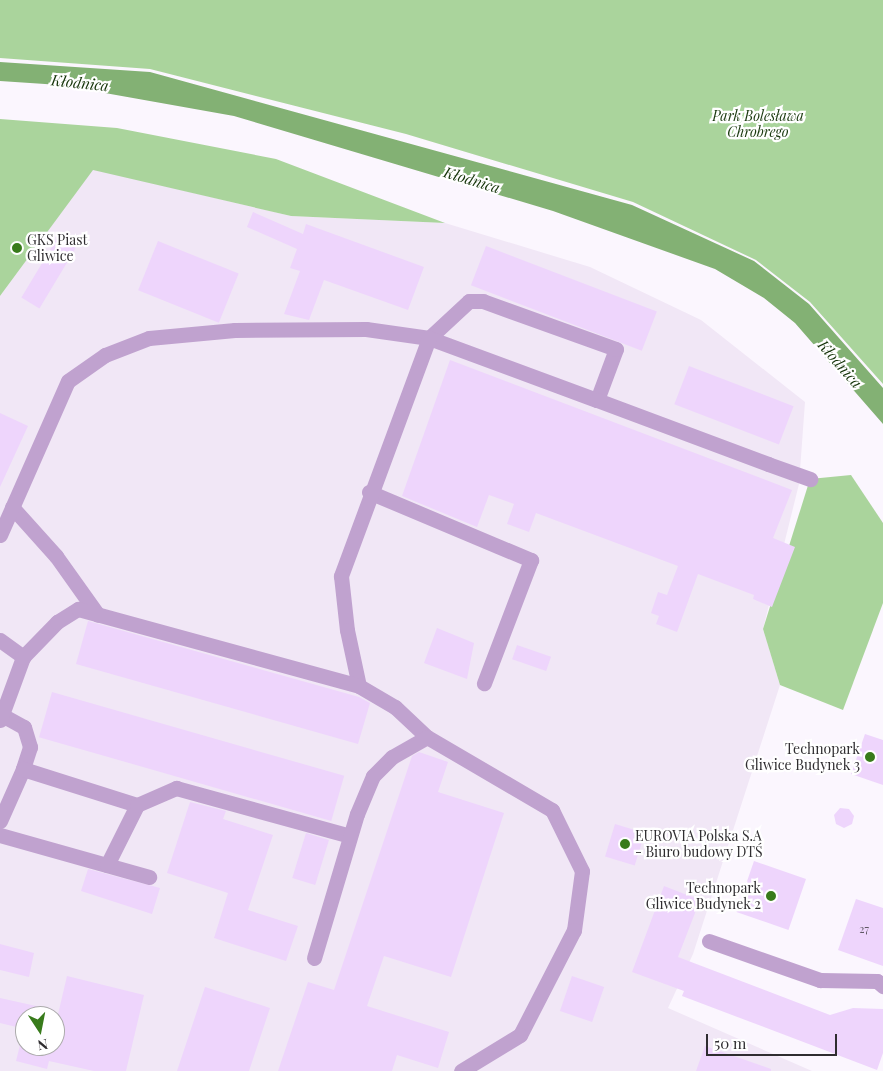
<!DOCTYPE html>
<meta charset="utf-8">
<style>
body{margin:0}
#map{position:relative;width:883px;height:1071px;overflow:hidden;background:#fbf6fe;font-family:"Playfair Display",serif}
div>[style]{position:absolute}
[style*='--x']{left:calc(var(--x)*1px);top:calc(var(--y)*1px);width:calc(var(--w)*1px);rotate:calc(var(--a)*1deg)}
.built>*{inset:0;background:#f1e7f6}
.green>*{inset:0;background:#aad49c}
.water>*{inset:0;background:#83b174}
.building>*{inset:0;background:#eed5fc;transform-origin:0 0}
.minor>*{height:15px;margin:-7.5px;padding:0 7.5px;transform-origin:7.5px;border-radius:7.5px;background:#c0a2cf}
.dots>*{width:14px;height:14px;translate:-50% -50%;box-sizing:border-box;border:2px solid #fff;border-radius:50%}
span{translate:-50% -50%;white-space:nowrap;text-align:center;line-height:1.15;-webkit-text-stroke:4.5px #fff;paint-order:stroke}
.number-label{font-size:11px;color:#5f5763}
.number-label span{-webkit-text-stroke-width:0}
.park-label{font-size:14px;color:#1a390f;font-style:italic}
.poi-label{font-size:14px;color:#2f2d30}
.left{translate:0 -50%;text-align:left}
.right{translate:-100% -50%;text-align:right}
.water-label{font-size:15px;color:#143308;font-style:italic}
.north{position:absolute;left:15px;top:1006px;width:50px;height:50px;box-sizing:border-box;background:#fff;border:1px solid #acabac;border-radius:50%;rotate:169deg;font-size:14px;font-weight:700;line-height:20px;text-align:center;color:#2f2d30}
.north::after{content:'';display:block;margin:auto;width:18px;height:22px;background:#387b1b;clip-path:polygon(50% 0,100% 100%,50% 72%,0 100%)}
.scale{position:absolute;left:706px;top:1034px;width:131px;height:22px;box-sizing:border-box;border:2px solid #2f2d30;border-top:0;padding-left:6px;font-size:15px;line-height:18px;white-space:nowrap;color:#2f2d30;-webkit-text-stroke:4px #fff;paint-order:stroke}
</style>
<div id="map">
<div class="built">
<div style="clip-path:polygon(evenodd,93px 169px,291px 216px,445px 223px,590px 267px,701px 320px,805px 402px,799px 484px,763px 629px,780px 685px,693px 954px,668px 1008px,812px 1071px,0 1071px,0 296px,93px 169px,25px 1016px,55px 1016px,55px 1046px,25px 1046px,25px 1016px)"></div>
</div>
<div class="green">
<div style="clip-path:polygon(0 0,883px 0,883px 384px,810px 302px,756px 260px,633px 202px,406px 134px,150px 69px,0 58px)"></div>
<div style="clip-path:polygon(0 119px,117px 128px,276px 159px,445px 223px,291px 216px,93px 170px,0 296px)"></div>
<div style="clip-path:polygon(851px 475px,883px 523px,883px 603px,843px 710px,780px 685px,763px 629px,810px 479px)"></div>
</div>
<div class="water">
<div style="clip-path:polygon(0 62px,150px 72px,632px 205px,754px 261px,809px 304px,883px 388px,883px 424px,795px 323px,764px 298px,715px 269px,553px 211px,234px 116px,60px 85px,0 81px)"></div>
</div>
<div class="building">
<div style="clip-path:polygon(253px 212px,303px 234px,306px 224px,424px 267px,408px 310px,324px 280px,309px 320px,284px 314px,300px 271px,290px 268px,297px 249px,247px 227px)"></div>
<div style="left:59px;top:235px;width:21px;height:73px;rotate:31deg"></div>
<div style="left:158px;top:241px;width:87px;height:53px;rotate:22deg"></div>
<div style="left:486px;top:246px;width:183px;height:42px;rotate:21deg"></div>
<div style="clip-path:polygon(450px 360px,792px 490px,773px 538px,795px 547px,772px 607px,753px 599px,754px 595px,698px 574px,677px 632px,656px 624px,659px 616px,651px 613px,658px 592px,667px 595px,678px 566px,536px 513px,529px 532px,507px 524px,514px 504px,489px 495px,477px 527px,402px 496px)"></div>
<div style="left:689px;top:366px;width:112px;height:41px;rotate:21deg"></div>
<div style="clip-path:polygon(0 413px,28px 426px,0 487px)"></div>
<div style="clip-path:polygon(88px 621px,359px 697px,370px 703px,358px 744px,76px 664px)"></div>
<div style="clip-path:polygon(437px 628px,474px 643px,467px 679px,424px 663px)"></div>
<div style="left:517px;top:645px;width:36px;height:15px;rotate:19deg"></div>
<div style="left:52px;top:692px;width:304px;height:47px;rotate:16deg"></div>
<div style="clip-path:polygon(865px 734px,883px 740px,883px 785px,851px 774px)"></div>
<div style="clip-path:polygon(419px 752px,448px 762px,438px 792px,504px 813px,451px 977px,384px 956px,367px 1006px,449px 1032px,438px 1068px,397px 1055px,392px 1071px,278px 1071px,308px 982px,334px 990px,412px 756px)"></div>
<div style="clip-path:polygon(190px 802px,226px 811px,223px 819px,273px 835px,248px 910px,298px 926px,286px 961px,214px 938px,228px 893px,167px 873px)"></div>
<div style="clip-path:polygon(840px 808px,849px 809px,854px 816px,852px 824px,844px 828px,836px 824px,834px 815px)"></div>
<div style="left:615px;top:824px;width:31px;height:34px;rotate:17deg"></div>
<div style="left:306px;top:833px;width:24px;height:47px;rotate:17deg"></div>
<div style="left:754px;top:861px;width:55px;height:54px;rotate:19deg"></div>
<div style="clip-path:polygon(88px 869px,160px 888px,152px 914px,81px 891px)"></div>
<div style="clip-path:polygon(664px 886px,700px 900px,678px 957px,830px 1015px,853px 1008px,883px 1009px,883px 1053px,877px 1070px,682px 996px,684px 991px,632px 972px)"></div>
<div style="clip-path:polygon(856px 899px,883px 908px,883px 966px,838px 950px)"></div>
<div style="clip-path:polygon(0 944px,34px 953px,29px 977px,0 970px)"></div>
<div style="clip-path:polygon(67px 976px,144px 995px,126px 1071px,94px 1071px,49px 1061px,47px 1069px,16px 1061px,20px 1045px,49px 1052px,50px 1046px,55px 1046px,55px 1027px)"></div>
<div style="left:572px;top:976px;width:34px;height:37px;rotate:19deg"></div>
<div style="clip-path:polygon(205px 987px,270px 1008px,249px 1071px,177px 1071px)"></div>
<div style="clip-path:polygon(0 998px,54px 1010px,53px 1016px,25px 1016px,25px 1029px,0 1023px)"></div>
<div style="clip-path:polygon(705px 1046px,771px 1069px,771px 1071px,696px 1071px)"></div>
</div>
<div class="minor">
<div style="--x:597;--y:400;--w:54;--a:-69.6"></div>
<div style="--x:616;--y:349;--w:141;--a:-160.2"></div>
<div style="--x:483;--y:301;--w:14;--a:180"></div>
<div style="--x:469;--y:301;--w:54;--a:137.2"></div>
<div style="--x:429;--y:338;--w:179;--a:20.3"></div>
<div style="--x:597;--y:400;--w:183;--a:20.5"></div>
<div style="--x:768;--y:464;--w:45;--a:19.7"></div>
<div style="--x:369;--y:492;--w:176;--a:22.8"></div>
<div style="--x:531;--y:560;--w:132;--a:110.9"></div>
<div style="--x:12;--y:507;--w:66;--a:48.1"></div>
<div style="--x:56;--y:556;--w:72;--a:54.6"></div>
<div style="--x:0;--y:535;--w:168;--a:-66.2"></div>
<div style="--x:68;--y:381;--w:45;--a:-35.1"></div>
<div style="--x:105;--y:355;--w:47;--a:-21.1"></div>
<div style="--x:149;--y:338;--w:86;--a:-5.3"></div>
<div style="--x:235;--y:330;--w:131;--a:-0.4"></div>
<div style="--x:366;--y:329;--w:64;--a:8.1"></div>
<div style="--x:429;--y:338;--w:254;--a:110.3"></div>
<div style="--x:341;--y:576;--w:54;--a:83.7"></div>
<div style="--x:347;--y:630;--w:57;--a:77.9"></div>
<div style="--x:359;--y:686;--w:42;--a:30.3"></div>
<div style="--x:395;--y:707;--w:44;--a:43.2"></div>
<div style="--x:427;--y:737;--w:145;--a:30.3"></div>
<div style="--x:552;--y:810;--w:68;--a:63.8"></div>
<div style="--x:582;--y:871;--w:60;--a:97.7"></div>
<div style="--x:574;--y:930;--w:118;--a:117.2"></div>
<div style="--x:520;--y:1035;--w:69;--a:148.6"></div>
<div style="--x:0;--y:640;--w:29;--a:36"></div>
<div style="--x:2;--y:715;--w:25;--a:29"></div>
<div style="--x:24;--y:727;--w:21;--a:73"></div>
<div style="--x:30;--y:747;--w:23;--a:108"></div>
<div style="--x:0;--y:720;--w:67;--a:-69.9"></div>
<div style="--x:23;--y:657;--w:49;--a:-45.8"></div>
<div style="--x:57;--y:622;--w:25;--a:-32"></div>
<div style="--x:78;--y:609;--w:291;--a:15.3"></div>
<div style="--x:0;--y:821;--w:57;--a:-66.1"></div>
<div style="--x:23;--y:769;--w:120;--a:17.5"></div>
<div style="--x:0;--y:835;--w:155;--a:15.7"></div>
<div style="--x:107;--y:865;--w:67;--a:-63.4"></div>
<div style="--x:137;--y:805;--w:43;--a:-23.6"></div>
<div style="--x:176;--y:788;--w:180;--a:15.4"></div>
<div style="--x:709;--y:941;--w:118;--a:19.4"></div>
<div style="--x:820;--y:980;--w:57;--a:1"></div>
<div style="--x:877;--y:981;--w:8;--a:40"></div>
<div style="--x:314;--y:958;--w:150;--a:-73.4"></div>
<div style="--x:357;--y:814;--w:41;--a:-67.2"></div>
<div style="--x:373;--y:776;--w:27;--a:-45"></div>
<div style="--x:392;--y:757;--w:40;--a:-29.7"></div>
</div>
<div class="dots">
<div style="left:17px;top:248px;background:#387b1b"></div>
<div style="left:870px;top:757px;background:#387b1b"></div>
<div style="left:625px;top:844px;background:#387b1b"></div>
<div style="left:771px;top:896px;background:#387b1b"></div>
</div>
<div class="number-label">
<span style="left:864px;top:929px">27</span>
</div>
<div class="park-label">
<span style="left:758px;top:124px">Park Bolesława<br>Chrobrego</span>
</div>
<div class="poi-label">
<span class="left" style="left:27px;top:248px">GKS Piast<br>Gliwice</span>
<span class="right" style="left:860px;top:757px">Technopark<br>Gliwice Budynek 3</span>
<span class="left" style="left:635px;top:844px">EUROVIA Polska S.A<br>- Biuro budowy DTŚ</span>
<span class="right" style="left:761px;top:896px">Technopark<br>Gliwice Budynek 2</span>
</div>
<div class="water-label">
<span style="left:80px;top:83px;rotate:6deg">Kłodnica</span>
<span style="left:472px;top:180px;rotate:17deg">Kłodnica</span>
<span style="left:840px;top:364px;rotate:49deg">Kłodnica</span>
</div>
<div class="north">N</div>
<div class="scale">50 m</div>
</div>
